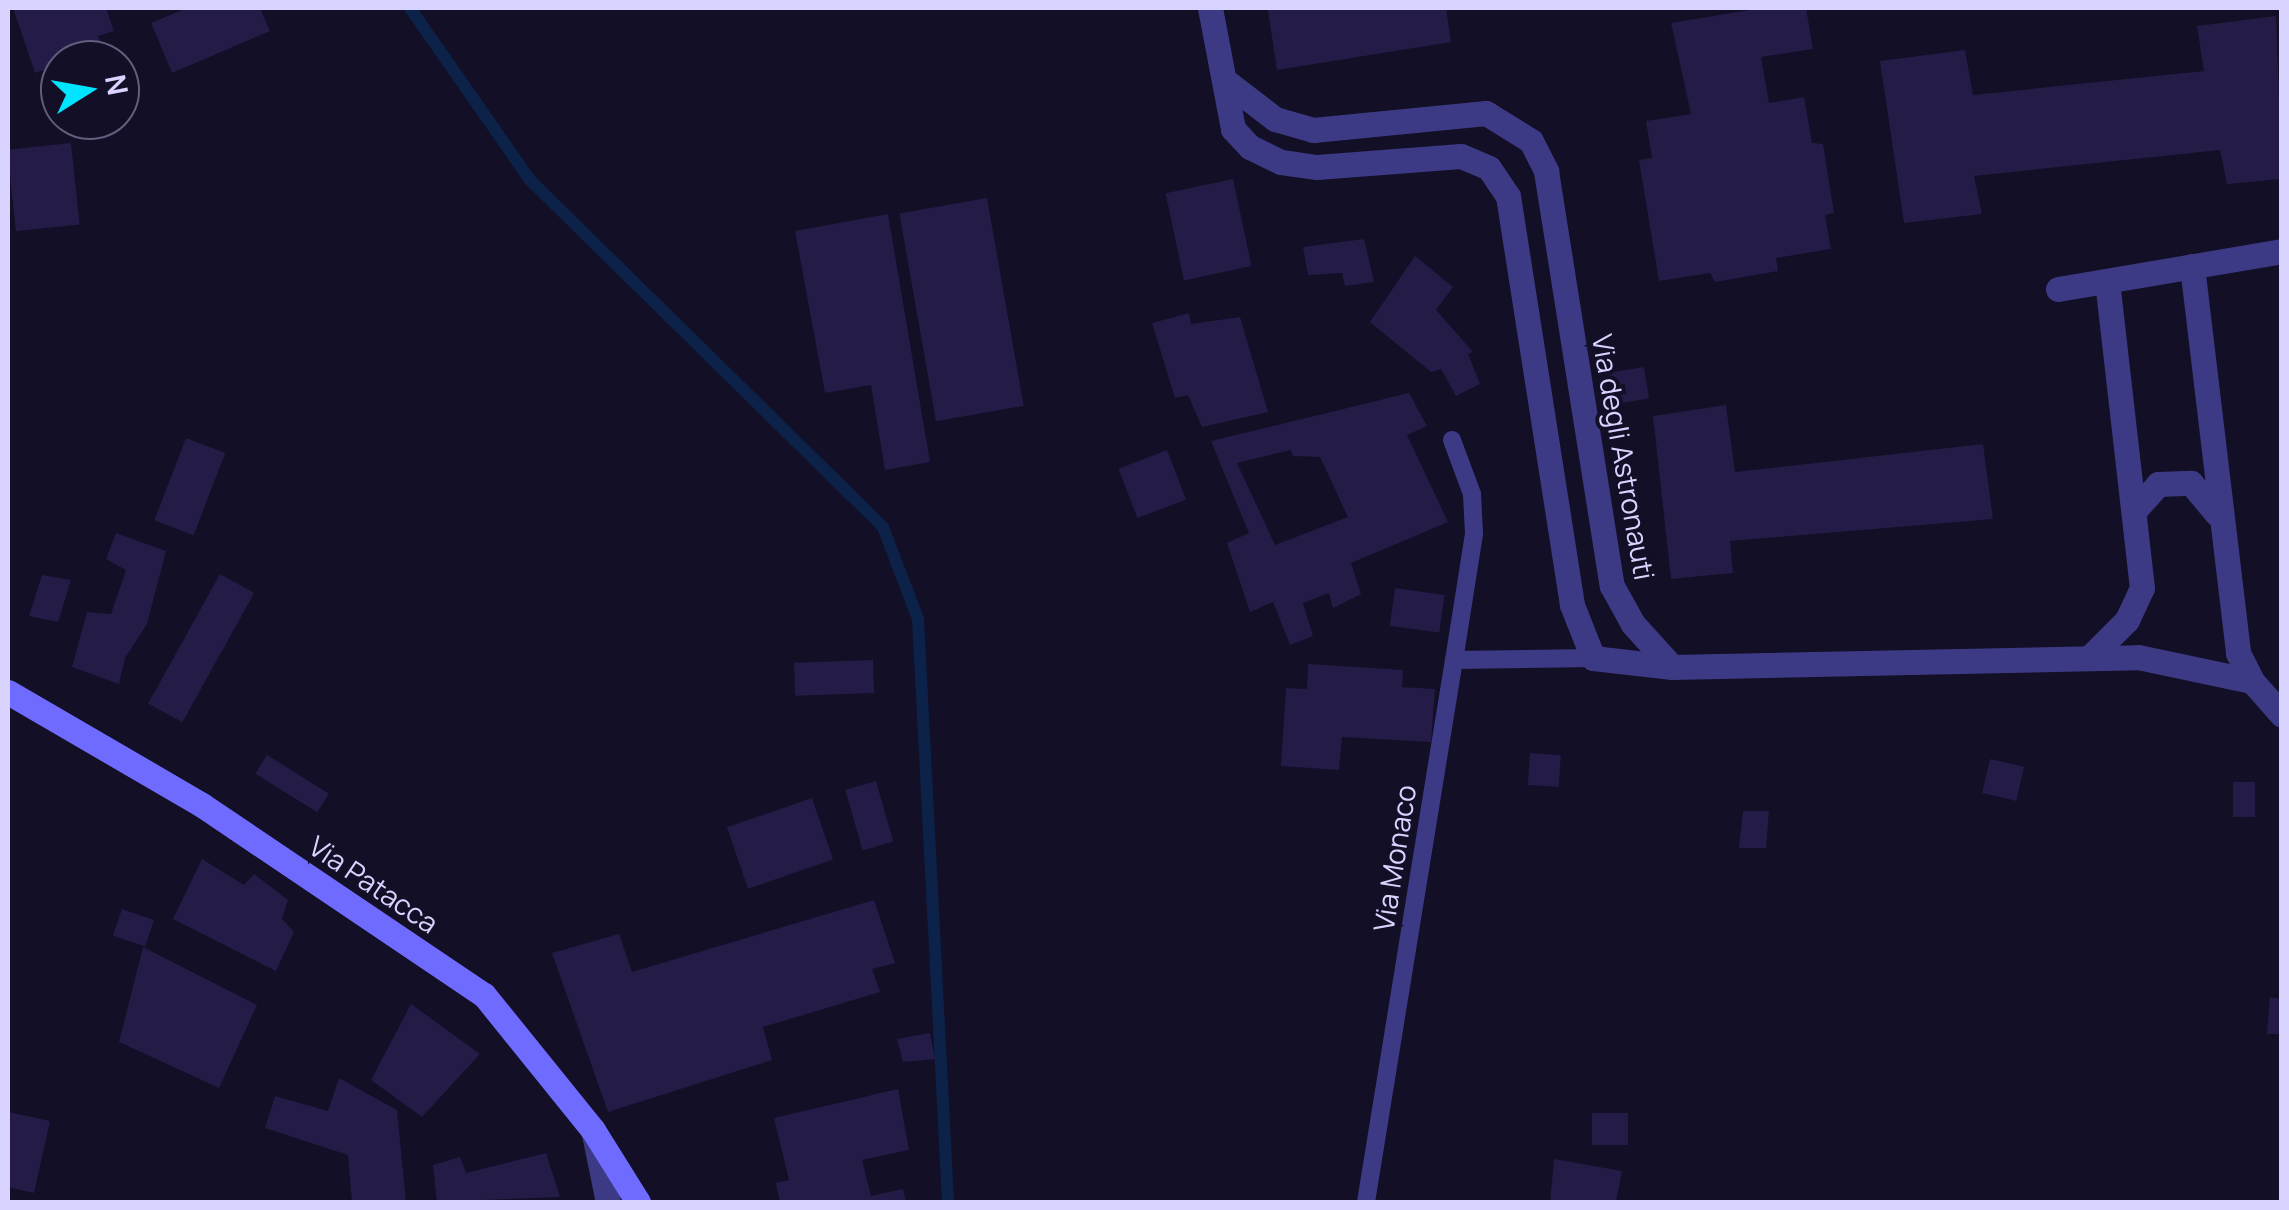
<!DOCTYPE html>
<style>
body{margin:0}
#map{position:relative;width:2289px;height:1210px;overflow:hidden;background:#130f26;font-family:Manrope,sans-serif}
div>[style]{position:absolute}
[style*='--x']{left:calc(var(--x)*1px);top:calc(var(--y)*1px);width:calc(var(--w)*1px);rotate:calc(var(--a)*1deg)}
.stream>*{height:12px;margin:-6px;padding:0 6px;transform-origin:6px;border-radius:6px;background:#0c2248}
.building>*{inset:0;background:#241b47;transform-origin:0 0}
.service>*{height:18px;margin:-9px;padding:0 9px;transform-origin:9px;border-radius:9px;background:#3d3a85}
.minor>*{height:25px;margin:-12.5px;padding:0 12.5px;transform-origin:12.5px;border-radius:12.5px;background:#3d3a85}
.secondary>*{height:25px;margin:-12.5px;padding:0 12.5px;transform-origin:12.5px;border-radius:12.5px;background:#6f6bff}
span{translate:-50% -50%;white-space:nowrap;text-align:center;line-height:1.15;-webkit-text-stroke:8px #130f26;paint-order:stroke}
.street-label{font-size:28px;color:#d9d4ff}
.frame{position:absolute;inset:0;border:10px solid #d9d4ff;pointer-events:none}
.north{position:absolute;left:40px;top:40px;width:100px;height:100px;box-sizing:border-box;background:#130f26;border:2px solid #625e7d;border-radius:50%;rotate:79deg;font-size:28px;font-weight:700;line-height:40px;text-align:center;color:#d9d4ff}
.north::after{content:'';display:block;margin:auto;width:35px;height:45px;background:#00e5ff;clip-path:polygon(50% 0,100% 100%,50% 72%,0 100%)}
</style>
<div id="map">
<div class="stream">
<div style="--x:410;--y:8;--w:210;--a:55.1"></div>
<div style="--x:530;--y:180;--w:495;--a:44.5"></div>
<div style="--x:883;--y:527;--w:98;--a:69.2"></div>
<div style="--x:918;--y:619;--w:584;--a:87.05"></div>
</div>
<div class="building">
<div style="clip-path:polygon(13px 8px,106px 8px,114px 31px,98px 36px,103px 49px,35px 73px)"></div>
<div style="clip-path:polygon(187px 8px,260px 8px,270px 31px,172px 73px,151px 23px)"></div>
<div style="clip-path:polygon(1446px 8px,1451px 42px,1277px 70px,1268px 10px)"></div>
<div style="clip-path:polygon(1762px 8px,1806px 8px,1813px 49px,1761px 57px,1769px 103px,1804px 97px,1812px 143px,1823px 144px,1834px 213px,1825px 215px,1831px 249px,1776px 258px,1778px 271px,1715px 282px,1710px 273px,1659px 281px,1639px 160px,1652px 158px,1646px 121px,1691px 114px,1671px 23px)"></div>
<div style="clip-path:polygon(2276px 16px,2282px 179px,2227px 184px,2220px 150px,1974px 176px,1982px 214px,1904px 223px,1880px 61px,1965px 50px,1973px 95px,2204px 71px,2197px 26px)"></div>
<div style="left:71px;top:143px;width:82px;height:64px;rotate:84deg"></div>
<div style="left:1233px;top:179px;width:89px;height:69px;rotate:78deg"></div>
<div style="left:987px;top:198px;width:211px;height:89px;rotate:80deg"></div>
<div style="clip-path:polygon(888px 214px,930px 462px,885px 470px,871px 385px,825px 393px,795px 231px)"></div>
<div style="clip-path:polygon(1364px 239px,1374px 282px,1345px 286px,1342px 273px,1308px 275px,1303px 247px)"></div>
<div style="clip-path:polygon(1415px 256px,1453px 287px,1436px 310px,1473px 352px,1468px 354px,1480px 384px,1456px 396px,1441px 369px,1431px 372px,1370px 322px)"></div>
<div style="clip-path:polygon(1189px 313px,1191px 324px,1240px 317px,1268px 412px,1202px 427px,1188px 395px,1175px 398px,1152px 323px)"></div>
<div style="left:1644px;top:367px;width:32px;height:36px;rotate:81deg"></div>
<div style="clip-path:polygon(evenodd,1409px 393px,1427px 426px,1407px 435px,1448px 522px,1351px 563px,1361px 594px,1333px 608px,1329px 593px,1303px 603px,1313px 636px,1290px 645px,1273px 602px,1250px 612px,1227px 543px,1249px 533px,1211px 441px,1409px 393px,1291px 450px,1293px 456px,1320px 457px,1348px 517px,1275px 545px,1237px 463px,1291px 450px)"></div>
<div style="clip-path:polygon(1726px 405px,1735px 472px,1983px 444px,1993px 519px,1730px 541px,1733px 573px,1671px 579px,1653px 416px)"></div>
<div style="left:186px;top:438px;width:42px;height:88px;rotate:21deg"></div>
<div style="left:1167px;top:450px;width:53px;height:52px;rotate:69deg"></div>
<div style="clip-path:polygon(116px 533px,166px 551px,147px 624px,125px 658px,119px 684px,72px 667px,87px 612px,111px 614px,126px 570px,106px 559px)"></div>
<div style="left:220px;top:574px;width:39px;height:148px;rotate:29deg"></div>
<div style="clip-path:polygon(42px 575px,71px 580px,58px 622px,29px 616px)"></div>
<div style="left:1395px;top:588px;width:50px;height:38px;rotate:8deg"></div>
<div style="left:873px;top:660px;width:33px;height:79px;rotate:88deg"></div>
<div style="clip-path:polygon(1308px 664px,1403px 670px,1402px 687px,1435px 689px,1431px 742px,1342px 737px,1339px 770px,1281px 766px,1286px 688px,1307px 689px)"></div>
<div style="left:1530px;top:753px;width:31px;height:32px;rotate:4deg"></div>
<div style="left:267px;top:755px;width:73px;height:22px;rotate:32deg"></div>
<div style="left:1990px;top:759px;width:35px;height:35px;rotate:13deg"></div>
<div style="left:876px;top:781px;width:63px;height:32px;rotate:74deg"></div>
<div style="left:2233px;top:782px;width:22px;height:35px"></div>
<div style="left:812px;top:798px;width:65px;height:90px;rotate:71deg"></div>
<div style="clip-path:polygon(1743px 811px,1769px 811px,1766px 848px,1739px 848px)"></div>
<div style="clip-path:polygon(202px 859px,244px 885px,254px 874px,288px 900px,282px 919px,294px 932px,276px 971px,173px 919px)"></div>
<div style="clip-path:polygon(874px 900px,895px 963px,872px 969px,880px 992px,763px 1027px,772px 1060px,608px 1112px,552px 953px,619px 934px,632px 972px)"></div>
<div style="left:122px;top:909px;width:34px;height:28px;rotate:19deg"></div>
<div style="clip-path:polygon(143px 947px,257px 1005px,219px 1088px,119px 1042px)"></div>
<div style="clip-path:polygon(2270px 997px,2282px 999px,2282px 1034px,2267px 1034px)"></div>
<div style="clip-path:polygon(411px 1004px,480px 1054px,422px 1117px,371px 1080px)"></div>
<div style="clip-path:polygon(930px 1033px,935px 1059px,903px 1062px,897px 1039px)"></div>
<div style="clip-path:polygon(339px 1078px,397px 1110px,406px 1202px,352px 1202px,348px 1155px,265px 1128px,275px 1096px,328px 1111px)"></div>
<div style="clip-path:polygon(898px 1089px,909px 1150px,862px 1160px,871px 1196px,903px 1189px,906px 1202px,780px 1202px,776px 1183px,789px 1180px,774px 1118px)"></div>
<div style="clip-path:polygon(8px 1112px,50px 1121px,34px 1193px,8px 1187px)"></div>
<div style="left:1592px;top:1113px;width:36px;height:32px"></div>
<div style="clip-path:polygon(546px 1153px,560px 1197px,437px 1202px,433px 1165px,460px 1157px,466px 1173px)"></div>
<div style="clip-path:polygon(1554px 1159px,1622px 1171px,1616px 1202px,1550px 1202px)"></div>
</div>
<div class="service">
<div style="--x:1452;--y:440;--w:58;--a:69.7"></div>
<div style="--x:1472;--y:494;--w:40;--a:87.1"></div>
<div style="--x:1474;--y:534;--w:128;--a:99"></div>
<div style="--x:1366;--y:1202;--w:549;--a:-80.78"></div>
<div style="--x:1454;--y:660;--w:139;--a:-0.8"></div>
</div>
<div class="minor">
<div style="--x:1210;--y:8;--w:123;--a:79.2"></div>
<div style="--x:1233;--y:129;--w:25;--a:47"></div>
<div style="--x:1250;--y:147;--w:34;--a:26"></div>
<div style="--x:1281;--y:162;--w:36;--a:8"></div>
<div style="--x:1317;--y:167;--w:144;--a:-4.4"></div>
<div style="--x:1461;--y:156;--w:30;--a:23"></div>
<div style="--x:1489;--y:168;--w:34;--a:56"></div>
<div style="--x:1508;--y:196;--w:414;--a:81.1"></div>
<div style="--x:1572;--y:605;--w:57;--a:68.4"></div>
<div style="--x:1593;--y:658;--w:80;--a:6.5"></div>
<div style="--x:1672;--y:667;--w:466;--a:-1.2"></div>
<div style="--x:2138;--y:657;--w:116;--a:11.9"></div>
<div style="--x:2252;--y:681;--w:45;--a:48.6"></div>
<div style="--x:1228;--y:83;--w:59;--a:37.5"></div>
<div style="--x:1275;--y:119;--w:40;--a:16"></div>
<div style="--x:1313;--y:130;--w:174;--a:-5.6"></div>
<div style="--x:1486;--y:113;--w:53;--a:31.9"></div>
<div style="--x:1531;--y:141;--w:34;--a:63"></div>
<div style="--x:1546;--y:171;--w:420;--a:81"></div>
<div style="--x:1612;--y:586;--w:43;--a:61.1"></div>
<div style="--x:1633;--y:624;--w:58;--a:47.8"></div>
<div style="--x:2192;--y:266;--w:390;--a:83.2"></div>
<div style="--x:2238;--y:653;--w:31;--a:63"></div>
<div style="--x:2058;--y:289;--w:227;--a:-9.6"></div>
<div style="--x:2134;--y:511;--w:36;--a:-48"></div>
<div style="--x:2158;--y:484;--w:33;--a:-2"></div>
<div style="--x:2191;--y:483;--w:40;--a:50"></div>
<div style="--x:2092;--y:655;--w:49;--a:-45"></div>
<div style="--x:2127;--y:620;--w:35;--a:-65"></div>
<div style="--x:2142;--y:588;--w:309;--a:-96.5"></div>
<div style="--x:594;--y:1134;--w:69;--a:78.4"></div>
</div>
<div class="secondary">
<div style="--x:8;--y:692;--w:225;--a:30.2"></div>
<div style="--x:202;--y:805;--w:340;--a:34"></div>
<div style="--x:484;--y:995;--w:174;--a:51.1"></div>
<div style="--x:593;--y:1130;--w:85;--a:58"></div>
</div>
<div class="street-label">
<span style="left:1624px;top:457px;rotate:80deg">Via degli Astronauti</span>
<span style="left:1394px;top:858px;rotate:-81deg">Via Monaco</span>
<span style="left:374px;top:884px;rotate:34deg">Via Patacca</span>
</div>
<div class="frame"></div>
<div class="north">N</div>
</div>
